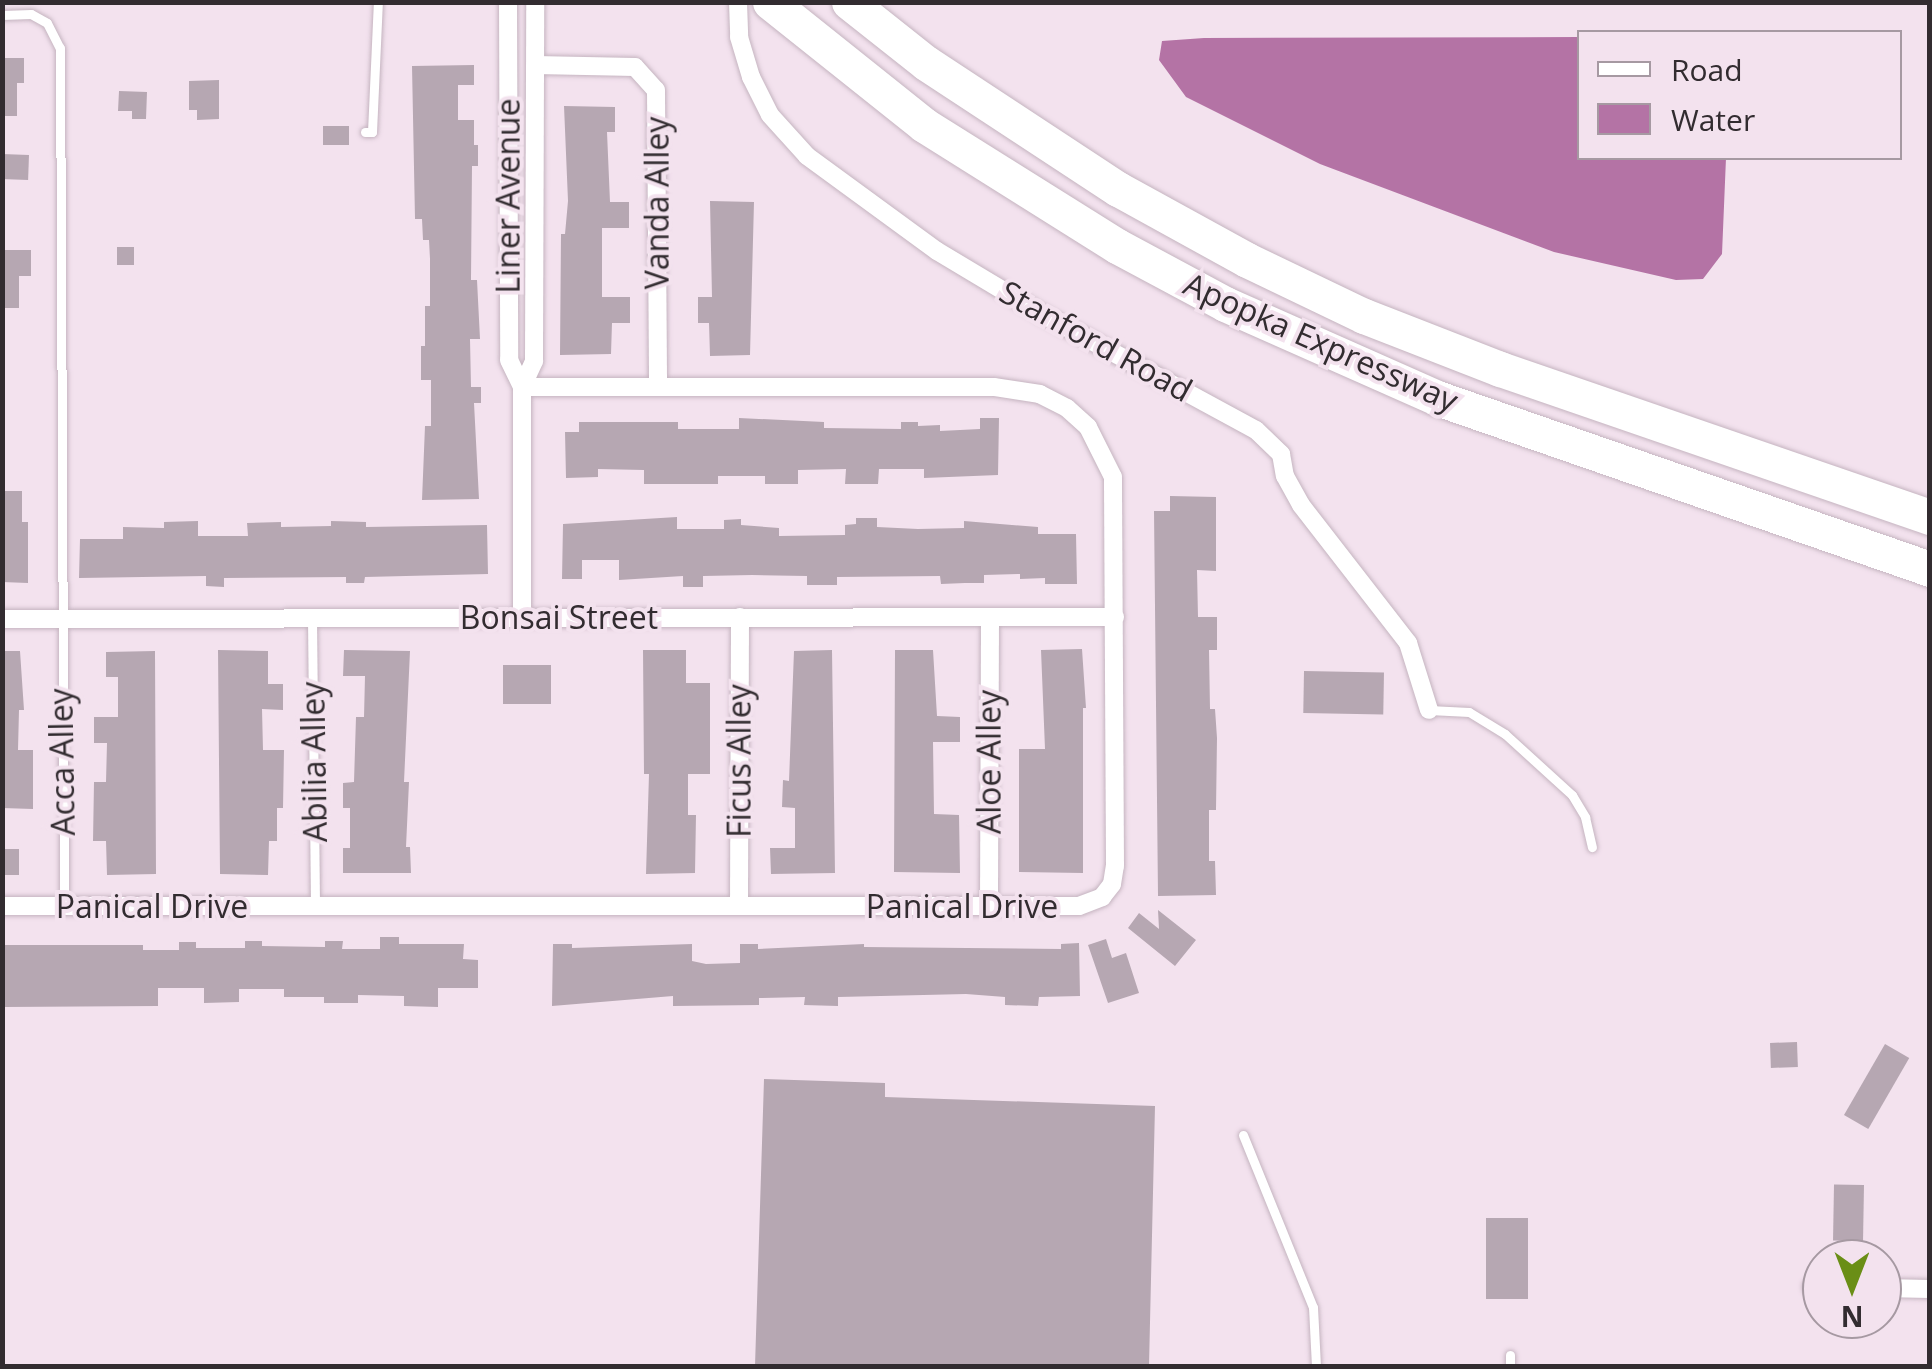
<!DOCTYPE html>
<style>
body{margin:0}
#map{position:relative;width:1932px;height:1369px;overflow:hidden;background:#f3e2ee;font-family:"Open Sans",sans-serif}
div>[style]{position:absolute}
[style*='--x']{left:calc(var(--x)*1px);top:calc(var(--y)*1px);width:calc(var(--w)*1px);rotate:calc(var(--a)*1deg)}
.water>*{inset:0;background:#b473a5}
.building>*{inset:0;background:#b6a7b2;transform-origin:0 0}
.roads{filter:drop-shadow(0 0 2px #c5b4c0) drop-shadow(0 0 2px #c5b4c0)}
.service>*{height:9px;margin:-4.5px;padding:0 4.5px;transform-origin:4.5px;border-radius:4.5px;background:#fff}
.minor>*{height:18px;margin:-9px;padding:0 9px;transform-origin:9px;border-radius:9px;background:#fff}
.motorway>*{height:35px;margin:-17.5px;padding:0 17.5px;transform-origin:17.5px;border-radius:17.5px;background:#fff}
span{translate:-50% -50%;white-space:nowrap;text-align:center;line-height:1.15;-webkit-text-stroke:8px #f3e2ee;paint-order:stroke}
.street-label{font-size:32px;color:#322c30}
.frame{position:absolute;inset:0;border:5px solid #322c30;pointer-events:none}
.legend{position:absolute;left:1577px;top:30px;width:325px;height:130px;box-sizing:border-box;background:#f3e2ee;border:2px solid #a699a2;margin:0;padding:12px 18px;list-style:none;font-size:30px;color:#322c30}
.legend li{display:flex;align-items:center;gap:20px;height:50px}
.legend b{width:50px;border:2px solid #a699a2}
.north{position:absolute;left:1802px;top:1239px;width:100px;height:100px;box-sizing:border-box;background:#f3e2ee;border:2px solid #a699a2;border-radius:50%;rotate:180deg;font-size:28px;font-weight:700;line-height:40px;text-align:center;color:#322c30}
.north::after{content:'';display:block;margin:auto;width:35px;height:45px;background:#6a8e16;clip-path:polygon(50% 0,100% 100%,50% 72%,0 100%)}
</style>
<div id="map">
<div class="water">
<div style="clip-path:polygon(1579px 37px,1580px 158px,1726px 158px,1722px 254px,1703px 279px,1676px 280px,1554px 252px,1320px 164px,1186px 97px,1159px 60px,1162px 41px,1204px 38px)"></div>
</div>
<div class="building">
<div style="clip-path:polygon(2px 58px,24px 58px,24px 83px,17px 83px,17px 116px,2px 116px)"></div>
<div style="clip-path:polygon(474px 65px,474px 85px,458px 85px,458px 120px,474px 120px,474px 145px,478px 145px,478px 166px,472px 166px,471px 280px,477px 280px,480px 339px,470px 339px,471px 387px,481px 387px,481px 403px,474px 403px,479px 499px,422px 500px,425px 426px,431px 426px,431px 380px,421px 380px,421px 346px,425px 346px,425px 306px,430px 306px,430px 259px,429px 240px,423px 240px,422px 219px,415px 219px,412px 66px)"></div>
<div style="clip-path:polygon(219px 80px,219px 119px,197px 120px,197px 110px,189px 110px,189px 81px)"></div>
<div style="clip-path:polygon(119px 91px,147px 92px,146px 119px,132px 119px,132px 111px,118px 111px)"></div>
<div style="clip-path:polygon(564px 106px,615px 107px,615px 132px,607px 132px,610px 202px,629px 202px,629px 228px,602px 228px,602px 297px,630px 297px,630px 323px,612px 323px,611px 354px,560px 355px,561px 234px,565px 234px,568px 201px)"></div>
<div style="left:349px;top:126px;width:19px;height:26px;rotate:90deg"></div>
<div style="left:2px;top:154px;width:27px;height:25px;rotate:2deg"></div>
<div style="clip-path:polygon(710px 201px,754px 202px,750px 355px,710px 356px,709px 323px,698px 323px,698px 297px,712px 297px)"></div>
<div style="left:117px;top:247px;width:17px;height:18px"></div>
<div style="clip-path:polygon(2px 250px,31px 250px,31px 276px,19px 276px,19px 308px,2px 308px)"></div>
<div style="clip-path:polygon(739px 418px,824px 422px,824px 428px,901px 429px,901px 422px,918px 422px,918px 426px,940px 425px,940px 431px,980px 429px,980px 418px,999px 418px,998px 475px,924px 478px,924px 469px,879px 469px,878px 484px,845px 484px,846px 469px,798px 470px,798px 484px,765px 484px,765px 476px,718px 476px,718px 484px,644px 484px,644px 470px,598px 469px,598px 477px,566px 478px,565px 432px,579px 432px,579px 422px,678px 422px,678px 429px,739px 429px)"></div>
<div style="clip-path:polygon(2px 491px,22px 491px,22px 522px,28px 522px,28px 583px,2px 582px)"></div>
<div style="clip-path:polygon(1170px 496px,1216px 497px,1216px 571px,1197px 570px,1198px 617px,1217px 617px,1217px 650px,1209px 650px,1210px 709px,1215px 709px,1217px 738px,1216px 810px,1209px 810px,1209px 861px,1215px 861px,1216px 895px,1158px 896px,1154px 511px,1170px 511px)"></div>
<div style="clip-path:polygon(677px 517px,677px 529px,724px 529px,724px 520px,741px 519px,741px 525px,779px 528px,779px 536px,845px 535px,845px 525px,856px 524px,856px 518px,877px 518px,877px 527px,918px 529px,964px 528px,964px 521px,1038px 527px,1038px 534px,1076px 534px,1077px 584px,1045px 584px,1045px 578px,1020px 579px,1020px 574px,984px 575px,984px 583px,965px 583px,941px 584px,940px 576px,837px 577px,837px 585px,807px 585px,807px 576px,752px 575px,703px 576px,703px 587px,683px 587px,683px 576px,619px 580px,619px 560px,582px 560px,582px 579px,562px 579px,563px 524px)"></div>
<div style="clip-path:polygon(198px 521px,198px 536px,248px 536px,247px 523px,281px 522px,281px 527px,331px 526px,331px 521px,366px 522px,366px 527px,487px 525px,488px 574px,365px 577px,364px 583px,346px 583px,346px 577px,224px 578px,224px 587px,206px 586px,206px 576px,79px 578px,80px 539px,123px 539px,123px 527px,164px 528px,164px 522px)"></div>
<div style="clip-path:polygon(1082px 649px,1086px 708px,1083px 708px,1083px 873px,1019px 872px,1019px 749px,1045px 749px,1041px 650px)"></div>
<div style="clip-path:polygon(218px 650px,268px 651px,268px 684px,283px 684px,283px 710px,262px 709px,263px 750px,284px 750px,283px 808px,277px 808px,277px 841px,269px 841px,268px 875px,220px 874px)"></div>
<div style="clip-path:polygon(344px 650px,410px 651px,404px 782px,409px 782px,406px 847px,410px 847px,411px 873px,343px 873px,343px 848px,350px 848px,350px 808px,343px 808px,343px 783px,354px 782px,356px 717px,364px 717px,365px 676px,343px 676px)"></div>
<div style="clip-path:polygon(643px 650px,686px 650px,686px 683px,710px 683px,710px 774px,688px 774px,688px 815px,696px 815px,695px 873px,646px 874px,649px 774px,644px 774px)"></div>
<div style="clip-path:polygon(832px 650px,835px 873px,771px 874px,770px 848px,795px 848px,795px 808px,782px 807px,783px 780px,789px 781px,794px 651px)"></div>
<div style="clip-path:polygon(895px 650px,933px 650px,937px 716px,960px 717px,960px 742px,933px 742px,934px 814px,959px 815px,960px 873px,894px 872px)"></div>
<div style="clip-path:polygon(2px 651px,20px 651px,24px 710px,19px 710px,18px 750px,33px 750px,33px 809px,2px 808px)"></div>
<div style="clip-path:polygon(155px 651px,156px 874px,107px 875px,106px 841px,93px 841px,94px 782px,106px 782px,107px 743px,94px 743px,94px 717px,118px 717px,118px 677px,106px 677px,106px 652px)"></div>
<div style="left:503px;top:665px;width:48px;height:39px"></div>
<div style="left:1304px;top:671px;width:80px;height:42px;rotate:1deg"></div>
<div style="left:2px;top:849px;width:17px;height:26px"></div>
<div style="clip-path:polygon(1158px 910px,1196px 940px,1175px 966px,1128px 928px,1139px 913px,1159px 929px)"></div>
<div style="clip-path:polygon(380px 937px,399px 937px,399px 944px,464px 944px,463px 959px,478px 960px,478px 988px,438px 988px,438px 1007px,404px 1006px,404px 996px,358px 995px,358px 1003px,324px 1003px,324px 997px,284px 997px,284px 989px,239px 989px,239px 1002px,204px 1003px,204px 988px,158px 988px,158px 1006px,4px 1007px,3px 945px,143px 945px,143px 950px,179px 950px,179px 942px,196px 942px,196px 948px,245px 948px,245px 941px,262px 941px,262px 946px,325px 947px,325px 941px,343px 941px,342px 949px,380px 949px)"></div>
<div style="clip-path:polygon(1106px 939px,1112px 958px,1126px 953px,1139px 993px,1108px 1003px,1088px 945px)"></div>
<div style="clip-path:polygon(1079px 943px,1080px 996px,1039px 997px,1038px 1006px,1005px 1005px,1005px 997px,966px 994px,838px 997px,838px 1006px,804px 1005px,805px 997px,759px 998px,759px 1005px,673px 1006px,673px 996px,552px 1006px,553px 944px,572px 944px,572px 948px,692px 944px,692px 961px,706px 964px,740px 963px,740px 944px,758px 944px,758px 949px,864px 944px,864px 947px,1061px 949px,1061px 944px)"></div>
<div style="left:1797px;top:1042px;width:25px;height:27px;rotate:88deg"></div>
<div style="left:1885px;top:1044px;width:28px;height:82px;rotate:30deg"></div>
<div style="clip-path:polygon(764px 1079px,885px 1083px,885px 1097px,1155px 1106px,1149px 1366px,755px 1366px)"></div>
<div style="left:1864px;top:1185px;width:56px;height:30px;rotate:91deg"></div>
<div style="left:1486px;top:1218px;width:42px;height:81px"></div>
</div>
<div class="roads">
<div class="service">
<div style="--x:2;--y:15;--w:29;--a:-2"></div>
<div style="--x:31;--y:14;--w:18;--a:29"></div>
<div style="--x:47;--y:23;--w:28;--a:63"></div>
<div style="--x:60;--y:48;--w:857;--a:89.73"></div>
<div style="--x:365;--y:132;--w:7;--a:0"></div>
<div style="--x:372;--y:132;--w:130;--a:-87.4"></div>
<div style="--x:312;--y:618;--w:288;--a:89.4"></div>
<div style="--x:1429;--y:710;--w:40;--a:2.9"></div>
<div style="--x:1469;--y:712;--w:42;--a:31.4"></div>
<div style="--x:1505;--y:734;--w:91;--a:42.3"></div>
<div style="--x:1572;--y:795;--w:26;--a:59"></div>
<div style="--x:1585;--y:817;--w:31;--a:77"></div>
<div style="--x:1243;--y:1135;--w:186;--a:67.9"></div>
<div style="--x:1313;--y:1307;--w:59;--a:87.1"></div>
<div style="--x:1510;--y:1366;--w:11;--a:-90"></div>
</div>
<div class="minor">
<div style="--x:508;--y:2;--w:358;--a:89.8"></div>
<div style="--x:509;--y:360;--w:30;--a:64"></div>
<div style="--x:738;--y:2;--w:35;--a:88"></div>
<div style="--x:739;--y:37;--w:42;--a:73.3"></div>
<div style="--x:751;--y:77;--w:42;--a:63.4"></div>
<div style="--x:770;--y:115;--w:55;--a:47.9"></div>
<div style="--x:807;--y:156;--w:161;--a:36.2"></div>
<div style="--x:937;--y:251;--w:125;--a:30.9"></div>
<div style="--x:1044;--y:315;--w:241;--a:28.5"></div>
<div style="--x:1256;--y:430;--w:35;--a:44"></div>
<div style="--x:1281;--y:454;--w:22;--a:80"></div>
<div style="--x:1285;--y:476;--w:33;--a:61"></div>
<div style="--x:1301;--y:505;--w:175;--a:52.2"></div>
<div style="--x:1408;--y:643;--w:70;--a:72.6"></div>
<div style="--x:535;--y:65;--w:100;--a:1.1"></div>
<div style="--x:635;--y:67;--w:31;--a:48"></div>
<div style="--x:656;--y:90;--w:297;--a:89.6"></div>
<div style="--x:522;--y:617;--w:230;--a:-90"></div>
<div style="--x:522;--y:387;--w:29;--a:-65"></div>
<div style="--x:534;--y:361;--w:359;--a:-89.8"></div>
<div style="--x:2;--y:619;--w:1113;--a:-0.1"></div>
<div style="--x:2;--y:906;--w:1077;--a:0"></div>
<div style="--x:1079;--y:906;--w:25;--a:-21"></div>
<div style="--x:1102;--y:897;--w:16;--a:-52"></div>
<div style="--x:1112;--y:884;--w:18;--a:-81"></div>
<div style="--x:1115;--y:866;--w:389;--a:-90.3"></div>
<div style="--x:1113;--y:477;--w:56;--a:-116.6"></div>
<div style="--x:1088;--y:427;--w:28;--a:-138"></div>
<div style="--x:1067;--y:408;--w:30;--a:-153"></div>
<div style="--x:1040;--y:394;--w:47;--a:-171.3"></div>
<div style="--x:994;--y:387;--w:472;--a:180"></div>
<div style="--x:739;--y:906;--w:289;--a:-89.8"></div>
<div style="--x:989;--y:906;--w:289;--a:-89.8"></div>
<div style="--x:1812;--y:1287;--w:10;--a:0"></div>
<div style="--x:1882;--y:1288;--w:48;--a:1.2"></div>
</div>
<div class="motorway">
<div style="--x:770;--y:2;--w:197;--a:38.6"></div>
<div style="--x:924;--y:125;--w:228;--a:32.1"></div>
<div style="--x:1117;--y:246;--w:123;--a:28.2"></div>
<div style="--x:1225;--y:304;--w:232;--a:23.9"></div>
<div style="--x:1437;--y:398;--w:522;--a:19.13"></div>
<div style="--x:849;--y:2;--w:98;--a:38.4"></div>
<div style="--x:926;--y:63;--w:230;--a:33.3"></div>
<div style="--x:1118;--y:189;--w:147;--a:28.8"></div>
<div style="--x:1247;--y:260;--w:130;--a:25.6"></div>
<div style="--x:1364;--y:316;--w:146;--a:21.3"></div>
<div style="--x:1500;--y:369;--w:455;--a:19"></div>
</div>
</div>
<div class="street-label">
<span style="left:508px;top:196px;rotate:-90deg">Liner Avenue</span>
<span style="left:657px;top:203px;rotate:-90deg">Vanda Alley</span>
<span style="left:1096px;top:341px;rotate:29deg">Stanford Road</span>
<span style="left:1321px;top:342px;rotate:24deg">Apopka Expressway</span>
<span style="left:559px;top:617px">Bonsai Street</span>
<span style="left:739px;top:761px;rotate:-90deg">Ficus Alley</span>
<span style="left:62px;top:762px;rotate:-91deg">Acca Alley</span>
<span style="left:314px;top:762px;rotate:-91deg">Abilia Alley</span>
<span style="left:989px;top:762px;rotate:-90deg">Aloe Alley</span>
<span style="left:152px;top:906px">Panical Drive</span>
<span style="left:962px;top:906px">Panical Drive</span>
</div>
<div class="frame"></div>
<ul class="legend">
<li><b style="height:12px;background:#fff"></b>Road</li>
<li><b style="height:28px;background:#b473a5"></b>Water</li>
</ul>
<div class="north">N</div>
</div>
